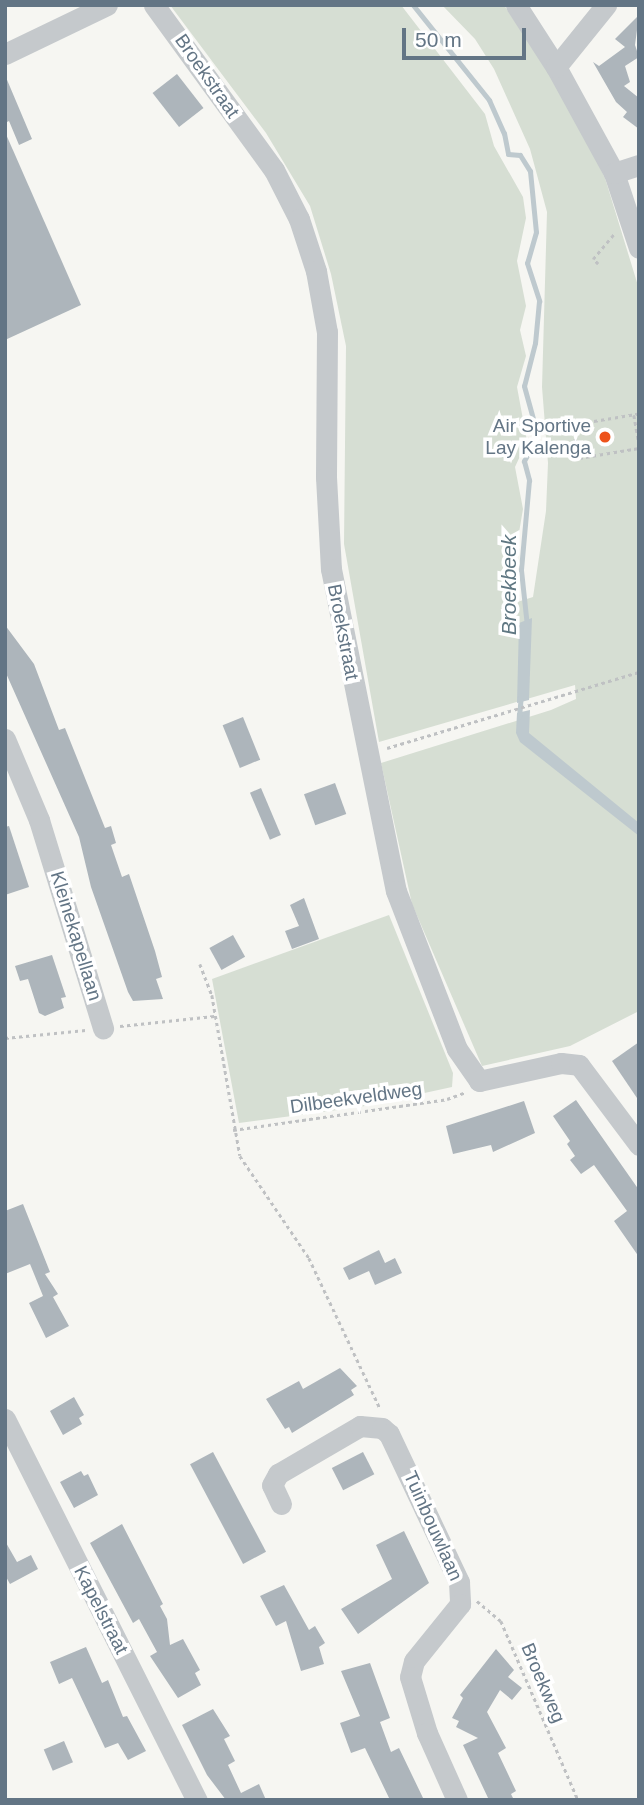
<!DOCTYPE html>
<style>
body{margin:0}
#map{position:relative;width:644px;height:1805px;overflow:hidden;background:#f6f6f2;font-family:Helvetica,sans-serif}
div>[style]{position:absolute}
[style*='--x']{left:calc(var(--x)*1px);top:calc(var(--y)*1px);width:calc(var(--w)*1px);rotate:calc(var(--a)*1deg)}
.green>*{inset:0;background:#d6ded3}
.water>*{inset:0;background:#bec9ce}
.stream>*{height:5px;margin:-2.5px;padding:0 2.5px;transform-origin:2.5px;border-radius:2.5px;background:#bec9ce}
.building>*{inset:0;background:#adb5bb;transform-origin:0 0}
.path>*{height:2.5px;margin-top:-1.25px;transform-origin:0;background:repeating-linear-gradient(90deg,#bfc1c3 0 3.5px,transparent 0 7px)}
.minor>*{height:21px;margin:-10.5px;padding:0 10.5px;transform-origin:10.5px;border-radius:10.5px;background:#c5c9cc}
.dots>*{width:19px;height:19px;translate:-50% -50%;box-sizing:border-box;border:4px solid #fff;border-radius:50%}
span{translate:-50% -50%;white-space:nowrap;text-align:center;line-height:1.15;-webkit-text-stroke:7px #fff;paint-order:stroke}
.street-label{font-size:19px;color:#637585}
.poi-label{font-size:19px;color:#637585}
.right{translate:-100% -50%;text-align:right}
.water-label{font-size:21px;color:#5f7782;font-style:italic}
.frame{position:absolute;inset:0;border:7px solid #637585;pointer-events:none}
.scale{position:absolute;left:402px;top:28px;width:124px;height:32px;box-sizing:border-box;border:4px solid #637585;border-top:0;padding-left:9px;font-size:21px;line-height:24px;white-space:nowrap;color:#637585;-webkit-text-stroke:5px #fff;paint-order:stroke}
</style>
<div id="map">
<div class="green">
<div style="clip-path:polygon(170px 5px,401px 5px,485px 114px,494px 146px,523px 197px,526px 218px,517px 261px,526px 306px,520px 330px,526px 356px,517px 387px,527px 441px,515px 467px,523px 509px,514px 562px,514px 603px,533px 597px,546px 511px,548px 463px,542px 387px,547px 212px,530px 149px,494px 69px,475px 39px,442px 5px,504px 5px,568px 101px,605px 178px,639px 289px,639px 1011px,570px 1046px,482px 1066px,412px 904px,381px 763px,551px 710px,576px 699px,575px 685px,379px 742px,344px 544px,346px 346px,331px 274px,310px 206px,266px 133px)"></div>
<div style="clip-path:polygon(389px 915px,453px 1073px,452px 1087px,360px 1107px,239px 1123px,212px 979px)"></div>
</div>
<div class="water">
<div style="clip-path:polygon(532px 618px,529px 700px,517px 703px,519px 623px)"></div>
<div style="clip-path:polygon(530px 710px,529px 733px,639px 823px,639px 836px,520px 742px,516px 733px,517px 713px)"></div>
</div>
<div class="stream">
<div style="--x:413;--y:5;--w:122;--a:51.3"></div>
<div style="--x:489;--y:100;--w:36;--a:66"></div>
<div style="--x:504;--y:133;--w:21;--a:79"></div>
<div style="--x:508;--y:154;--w:12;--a:5"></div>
<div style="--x:520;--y:155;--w:19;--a:58"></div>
<div style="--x:530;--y:171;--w:61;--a:84.4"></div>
<div style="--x:536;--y:232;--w:32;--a:106"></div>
<div style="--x:527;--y:263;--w:40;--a:72"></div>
<div style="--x:539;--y:301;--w:42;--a:95.4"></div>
<div style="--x:535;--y:343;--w:44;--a:104.3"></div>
<div style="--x:524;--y:386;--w:41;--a:74.6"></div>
<div style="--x:535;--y:426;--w:15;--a:90"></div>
<div style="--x:535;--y:441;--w:23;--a:119"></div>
<div style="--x:524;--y:461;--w:20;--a:75"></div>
<div style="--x:529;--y:480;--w:90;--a:95.1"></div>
<div style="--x:521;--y:570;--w:56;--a:83.9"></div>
<div style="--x:519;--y:717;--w:22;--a:-85"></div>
</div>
<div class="building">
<div style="clip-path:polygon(639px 15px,635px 45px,639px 57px,625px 66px,630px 82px,624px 86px,639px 98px,639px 129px,623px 117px,627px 112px,616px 102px,593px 62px,599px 66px,625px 47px,615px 39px)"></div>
<div style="left:177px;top:74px;width:43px;height:31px;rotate:52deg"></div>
<div style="clip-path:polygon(5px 75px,32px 139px,19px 145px,9px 121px,5px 123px)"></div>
<div style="clip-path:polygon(5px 132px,81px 305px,5px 340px)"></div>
<div style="clip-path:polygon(5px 625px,34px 664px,59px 730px,65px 728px,105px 828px,111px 826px,116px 843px,111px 845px,122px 877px,129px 874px,155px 951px,162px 977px,156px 979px,163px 999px,133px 1001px,128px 992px,91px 887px,79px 837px,5px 671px)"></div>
<div style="left:243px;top:717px;width:46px;height:22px;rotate:68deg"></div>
<div style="left:335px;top:783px;width:33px;height:33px;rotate:70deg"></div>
<div style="left:261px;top:788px;width:51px;height:12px;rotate:67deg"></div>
<div style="clip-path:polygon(9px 826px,29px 887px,5px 895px,5px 827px)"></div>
<div style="clip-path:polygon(304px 898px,319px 939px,292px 949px,285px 931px,299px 926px,290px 905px)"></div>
<div style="left:233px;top:935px;width:25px;height:27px;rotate:61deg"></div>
<div style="clip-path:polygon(52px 955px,66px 997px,61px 998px,64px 1008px,45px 1016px,39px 1013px,28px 979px,20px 981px,15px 966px)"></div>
<div style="clip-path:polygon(639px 1042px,639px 1101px,612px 1061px)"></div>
<div style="clip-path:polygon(576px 1100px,639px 1190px,639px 1257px,614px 1221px,627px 1211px,594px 1165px,581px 1174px,570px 1160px,575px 1156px,567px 1144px,570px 1141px,553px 1116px)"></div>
<div style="clip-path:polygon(524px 1101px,535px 1133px,493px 1152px,491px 1145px,453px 1154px,446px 1126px)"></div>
<div style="clip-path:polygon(23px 1204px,50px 1272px,45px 1274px,58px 1294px,53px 1297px,69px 1326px,46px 1338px,29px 1303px,43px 1296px,30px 1264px,5px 1274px,5px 1211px)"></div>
<div style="clip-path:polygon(379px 1250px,385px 1263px,395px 1258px,402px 1273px,375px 1285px,369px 1271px,349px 1280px,343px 1268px)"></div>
<div style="clip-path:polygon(340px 1368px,357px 1386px,351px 1390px,354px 1395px,292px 1433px,289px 1427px,285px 1429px,266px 1399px,299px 1381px,303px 1389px)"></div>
<div style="clip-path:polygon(74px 1397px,84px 1415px,79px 1418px,82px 1424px,63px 1435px,50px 1411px)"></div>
<div style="left:213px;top:1452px;width:113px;height:26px;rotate:62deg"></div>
<div style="left:363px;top:1452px;width:25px;height:35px;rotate:63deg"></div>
<div style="clip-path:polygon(81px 1471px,84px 1476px,88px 1474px,98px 1495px,74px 1508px,60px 1482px)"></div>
<div style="clip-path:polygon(122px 1524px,163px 1604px,160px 1606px,167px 1619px,170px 1645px,183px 1639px,200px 1670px,195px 1673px,201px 1685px,178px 1698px,150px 1656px,157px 1652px,139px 1619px,133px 1623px,90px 1543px)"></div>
<div style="clip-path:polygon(404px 1531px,429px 1583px,358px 1634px,341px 1609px,392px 1579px,376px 1545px)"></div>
<div style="clip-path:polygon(5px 1541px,17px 1562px,31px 1555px,38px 1569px,10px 1584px,5px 1575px)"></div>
<div style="clip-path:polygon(284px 1585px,309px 1630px,315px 1626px,325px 1643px,319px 1647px,324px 1664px,301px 1671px,286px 1621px,276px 1626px,260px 1596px)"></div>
<div style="clip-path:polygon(86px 1647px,102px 1683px,108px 1680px,123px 1717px,127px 1716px,146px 1751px,128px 1760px,118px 1743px,105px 1748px,72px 1678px,59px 1684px,50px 1662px)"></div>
<div style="clip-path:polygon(496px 1649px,514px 1670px,508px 1677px,522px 1688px,512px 1700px,500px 1690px,487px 1712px,506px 1748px,498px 1753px,516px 1791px,511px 1794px,514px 1800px,489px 1800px,463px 1745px,478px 1738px,456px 1727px,459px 1721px,452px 1718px,463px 1698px,460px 1695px)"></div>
<div style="clip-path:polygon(370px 1663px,390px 1718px,380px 1722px,391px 1752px,399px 1748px,424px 1800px,390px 1800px,365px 1748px,351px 1753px,340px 1723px,360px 1716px,341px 1671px)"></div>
<div style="clip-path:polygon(213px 1709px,230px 1736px,224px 1739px,235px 1761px,228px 1765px,241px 1793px,259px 1784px,266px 1800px,226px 1800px,207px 1775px,182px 1725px)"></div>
<div style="left:64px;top:1741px;width:23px;height:22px;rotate:67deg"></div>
</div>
<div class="path">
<div style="--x:598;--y:264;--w:7;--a:-135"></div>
<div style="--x:593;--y:259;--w:34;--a:-50"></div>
<div style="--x:639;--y:414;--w:67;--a:170.5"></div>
<div style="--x:573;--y:425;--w:34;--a:80"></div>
<div style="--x:579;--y:458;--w:61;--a:-9.5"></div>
<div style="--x:634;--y:415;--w:27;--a:80"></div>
<div style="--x:387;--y:748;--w:263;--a:-16.8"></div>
<div style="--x:200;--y:964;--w:33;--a:69"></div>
<div style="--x:212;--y:995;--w:163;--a:80.1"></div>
<div style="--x:240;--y:1156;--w:123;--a:55.9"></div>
<div style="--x:309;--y:1258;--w:166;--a:64.7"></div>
<div style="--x:120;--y:1026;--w:95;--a:-6.1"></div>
<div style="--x:5;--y:1038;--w:81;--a:-5.6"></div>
<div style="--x:233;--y:1130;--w:216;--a:-8.2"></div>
<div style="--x:447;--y:1099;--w:20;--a:-20"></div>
<div style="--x:477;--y:1601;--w:31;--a:40"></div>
<div style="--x:501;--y:1621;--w:195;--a:66.7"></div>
</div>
<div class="minor">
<div style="--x:154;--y:5;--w:204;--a:54"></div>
<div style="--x:274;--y:170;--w:55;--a:63"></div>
<div style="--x:299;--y:219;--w:55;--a:71.9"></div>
<div style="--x:316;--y:271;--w:62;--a:79.8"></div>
<div style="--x:327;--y:332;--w:145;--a:90.4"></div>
<div style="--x:326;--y:477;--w:92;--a:86.9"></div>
<div style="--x:331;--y:569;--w:328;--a:78.6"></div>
<div style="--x:396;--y:891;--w:169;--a:68.9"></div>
<div style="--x:457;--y:1049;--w:39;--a:55"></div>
<div style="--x:479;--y:1081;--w:84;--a:-12.4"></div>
<div style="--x:561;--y:1063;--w:18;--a:6"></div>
<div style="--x:579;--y:1065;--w:100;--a:53.1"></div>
<div style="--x:516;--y:5;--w:74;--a:57.2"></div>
<div style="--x:556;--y:67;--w:121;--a:61.3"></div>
<div style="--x:614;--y:173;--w:79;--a:71.6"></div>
<div style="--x:5;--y:54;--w:113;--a:-25.7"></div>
<div style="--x:556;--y:67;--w:80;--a:-51.1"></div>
<div style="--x:614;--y:173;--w:26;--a:-18"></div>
<div style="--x:5;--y:739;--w:88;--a:67.2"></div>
<div style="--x:39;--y:820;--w:218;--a:72.9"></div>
<div style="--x:5;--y:1419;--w:427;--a:63.3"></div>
<div style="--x:281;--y:1504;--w:21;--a:-115"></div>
<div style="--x:272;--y:1485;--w:13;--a:-61"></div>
<div style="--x:278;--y:1474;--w:95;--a:-30.3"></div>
<div style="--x:360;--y:1426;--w:22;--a:5"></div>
<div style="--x:382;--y:1428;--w:9;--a:41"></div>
<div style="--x:389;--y:1434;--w:164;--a:64.7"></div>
<div style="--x:459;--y:1582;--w:22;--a:87"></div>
<div style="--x:460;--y:1604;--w:73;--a:128.9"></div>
<div style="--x:414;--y:1661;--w:16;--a:104"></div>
<div style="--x:410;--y:1677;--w:59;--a:73.1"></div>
<div style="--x:427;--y:1733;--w:73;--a:65.9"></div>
</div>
<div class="dots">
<div style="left:605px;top:437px;background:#ed531b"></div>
</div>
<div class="street-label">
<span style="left:207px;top:76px;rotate:55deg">Broekstraat</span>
<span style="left:343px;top:632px;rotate:79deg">Broekstraat</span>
<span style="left:76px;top:936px;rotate:73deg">Kleinekapellaan</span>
<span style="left:356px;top:1098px;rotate:-8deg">Dilbeekveldweg</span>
<span style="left:433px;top:1526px;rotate:66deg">Tuinbouwlaan</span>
<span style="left:101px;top:1610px;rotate:63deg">Kapelstraat</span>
<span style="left:543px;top:1683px;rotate:67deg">Broekweg</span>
</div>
<div class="poi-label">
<span class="right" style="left:591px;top:437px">Air Sportive<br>Lay Kalenga</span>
</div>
<div class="water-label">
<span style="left:509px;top:585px;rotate:-90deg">Broekbeek</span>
</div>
<div class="frame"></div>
<div class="scale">50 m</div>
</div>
